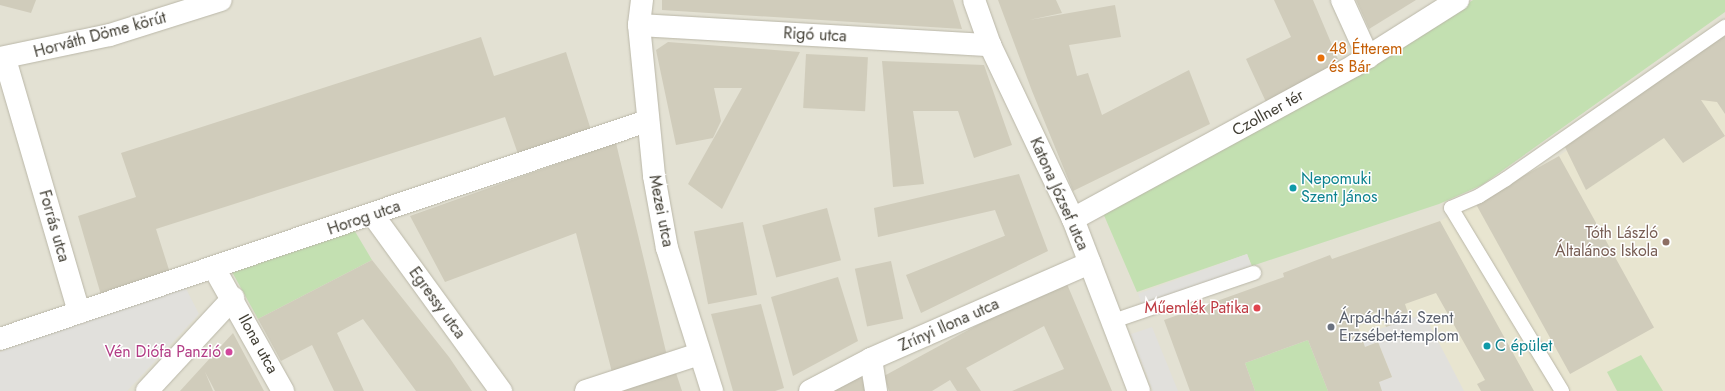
<!DOCTYPE html>
<meta charset="utf-8">
<style>
body{margin:0}
#map{position:relative;width:1725px;height:391px;overflow:hidden;background:#f0efe5;font-family:Jost,sans-serif}
div>[style]{position:absolute}
[style*='--x']{left:calc(var(--x)*1px);top:calc(var(--y)*1px);width:calc(var(--w)*1px);rotate:calc(var(--a)*1deg)}
.residential>*{inset:0;background:#e3e1d3;transform-origin:0 0}
.education>*{inset:0;background:#e8e5d0}
.green>*{inset:0;background:#c3e0b1}
.parking>*{inset:0;background:#e1e0dc;transform-origin:0 0}
.building>*{inset:0;background:#d0ccbb;transform-origin:0 0}
.roads{filter:drop-shadow(0 0 1px #bab7a8) drop-shadow(0 0 1px #bab7a8)}
.service>*{height:14px;margin:-7px;padding:0 7px;transform-origin:7px;border-radius:7px;background:#fff}
.minor>*{height:22px;margin:-11px;padding:0 11px;transform-origin:11px;border-radius:11px;background:#fff}
.tertiary>*{height:22px;margin:-11px;padding:0 11px;transform-origin:11px;border-radius:11px;background:#fff}
.dots>*{width:11px;height:11px;translate:-50% -50%;box-sizing:border-box;border:2px solid #fff;border-radius:50%}
span{translate:-50% -50%;white-space:nowrap;text-align:center;line-height:1.15;-webkit-text-stroke:3px #fff;paint-order:stroke}
.street-label{font-size:16px;color:#423f35}
.food-label{font-size:16px;color:#c56008}
.left{translate:0 -50%;text-align:left}
.culture-label{font-size:16px;color:#0d838f}
.education-label{font-size:16px;color:#785e54}
.right{translate:-100% -50%;text-align:right}
.health-label{font-size:16px;color:#be3a42}
.worship-label{font-size:16px;color:#5b616d}
.hotel-label{font-size:16px;color:#b23c85}
</style>
<div id="map">
<div class="residential">
<div style="left:0;top:0;width:1725px;height:391px"></div>
</div>
<div class="education">
<div style="clip-path:polygon(1725px 36px,1725px 391px,1382px 391px,1392px 377px,1378px 342px,1365px 347px,1332px 259px,1440px 221px,1559px 156px)"></div>
</div>
<div class="green">
<div style="clip-path:polygon(1473px 0,1725px 0,1725px 12px,1482px 185px,1439px 204px,1252px 266px,1247px 254px,1137px 292px,1103px 213px,1423px 33px)"></div>
<div style="clip-path:polygon(353px 228px,372px 260px,258px 319px,231px 270px)"></div>
<div style="clip-path:polygon(1308px 340px,1328px 391px,1255px 391px,1245px 363px)"></div>
<div style="clip-path:polygon(1641px 355px,1663px 391px,1617px 391px,1607px 372px)"></div>
</div>
<div class="parking">
<div style="left:1247px;top:254px;width:20px;height:116px;rotate:70deg"></div>
<div style="clip-path:polygon(182px 281px,199px 314px,127px 391px,0 391px,0 352px)"></div>
<div style="clip-path:polygon(1424px 314px,1464px 391px,1382px 391px,1379px 382px,1392px 377px,1378px 342px,1365px 347px,1361px 335px)"></div>
<div style="clip-path:polygon(1152px 327px,1178px 391px,1153px 391px,1131px 334px)"></div>
</div>
<div class="building">
<div style="clip-path:polygon(0 0,36px 0,31px 13px,0 5px)"></div>
<div style="clip-path:polygon(662px 0,953px 0,962px 29px,662px 10px)"></div>
<div style="clip-path:polygon(998px 0,1056px 0,1062px 13px,1029px 20px,1115px 5px,1121px 37px,1069px 45px,1077px 76px,1088px 73px,1102px 115px,1189px 70px,1210px 124px,1073px 191px,1032px 91px)"></div>
<div style="clip-path:polygon(1274px 0,1313px 0,1340px 64px,1266px 102px,1246px 59px,1291px 37px)"></div>
<div style="clip-path:polygon(1356px 0,1416px 0,1369px 29px)"></div>
<div style="clip-path:polygon(1725px 34px,1725px 114px,1717px 102px,1701px 100px,1725px 136px,1683px 163px,1664px 138px,1586px 190px,1565px 147px)"></div>
<div style="clip-path:polygon(481px 37px,494px 76px,566px 52px,591px 130px,518px 154px,505px 117px,156px 229px,170px 273px,101px 295px,78px 216px,136px 197px,121px 153px)"></div>
<div style="clip-path:polygon(668px 42px,800px 52px,722px 209px,688px 184px,742px 88px,714px 88px,721px 121px,713px 138px,676px 145px,656px 50px)"></div>
<div style="left:806px;top:54px;width:62px;height:54px;rotate:3deg"></div>
<div style="clip-path:polygon(882px 61px,984px 65px,1012px 145px,974px 158px,958px 111px,913px 111px,924px 184px,893px 187px)"></div>
<div style="clip-path:polygon(616px 143px,667px 356px,613px 376px,576px 233px,445px 282px,410px 216px)"></div>
<div style="left:1559px;top:156px;width:196px;height:96px;rotate:61deg"></div>
<div style="clip-path:polygon(1019px 174px,1048px 251px,921px 313px,906px 275px,1017px 231px,1005px 236px,995px 210px,878px 237px,874px 208px)"></div>
<div style="left:827px;top:208px;width:54px;height:67px;rotate:75deg"></div>
<div style="clip-path:polygon(1440px 221px,1534px 391px,1481px 391px,1477px 384px,1485px 380px,1436px 293px,1405px 304px,1410px 319px,1386px 327px,1380px 311px,1355px 319px,1365px 347px,1378px 342px,1392px 377px,1379px 382px,1382px 391px,1328px 391px,1308px 340px,1245px 363px,1255px 391px,1190px 391px,1164px 320px,1284px 277px,1283px 273px,1330px 255px,1332px 259px)"></div>
<div style="left:743px;top:222px;width:74px;height:50px;rotate:79deg"></div>
<div style="clip-path:polygon(372px 260px,449px 357px,472px 391px,416px 391px,363px 319px,337px 333px,364px 391px,334px 391px,312px 345px,281px 361px,258px 319px)"></div>
<div style="left:891px;top:261px;width:59px;height:37px;rotate:78deg"></div>
<div style="clip-path:polygon(838px 277px,858px 341px,793px 376px,771px 297px)"></div>
<div style="clip-path:polygon(1067px 284px,1112px 391px,1012px 391px,1064px 369px,1044px 326px,966px 368px,981px 391px,957px 391px,950px 380px,932px 391px,889px 391px,884px 376px,994px 316px)"></div>
<div style="clip-path:polygon(761px 304px,784px 388px,775px 391px,733px 391px,711px 314px)"></div>
<div style="clip-path:polygon(233px 333px,264px 391px,215px 391px,205px 372px,213px 391px,180px 391px)"></div>
<div style="clip-path:polygon(675px 370px,682px 391px,616px 391px)"></div>
<div style="clip-path:polygon(861px 374px,866px 391px,831px 391px)"></div>
</div>
<div class="roads">
<div class="service">
<div style="--x:1113;--y:321;--w:149;--a:-18.8"></div>
<div style="--x:1562;--y:391;--w:214;--a:-121.2"></div>
<div style="--x:1451;--y:208;--w:30;--a:-23"></div>
<div style="--x:1479;--y:196;--w:32;--a:-32"></div>
<div style="--x:1506;--y:179;--w:267;--a:-34.8"></div>
</div>
<div class="minor">
<div style="--x:974;--y:0;--w:48;--a:70.4"></div>
<div style="--x:990;--y:45;--w:193;--a:64.5"></div>
<div style="--x:1073;--y:219;--w:184;--a:69"></div>
<div style="--x:1342;--y:0;--w:63;--a:65.5"></div>
<div style="--x:639;--y:25;--w:352;--a:3.3"></div>
<div style="--x:5;--y:59;--w:264;--a:73.7"></div>
<div style="--x:373;--y:215;--w:218;--a:54"></div>
<div style="--x:1073;--y:219;--w:321;--a:-28.6"></div>
<div style="--x:1355;--y:65;--w:122;--a:-32.3"></div>
<div style="--x:214;--y:268;--w:141;--a:60.7"></div>
<div style="--x:0;--y:339;--w:683;--a:-18.62"></div>
<div style="--x:871;--y:359;--w:32;--a:81"></div>
<div style="--x:147;--y:391;--w:127;--a:-47.2"></div>
<div style="--x:586;--y:391;--w:119;--a:-18.1"></div>
<div style="--x:810;--y:391;--w:69;--a:-27.7"></div>
<div style="--x:871;--y:359;--w:239;--a:-23.7"></div>
</div>
<div class="tertiary">
<div style="--x:642;--y:0;--w:25;--a:97"></div>
<div style="--x:639;--y:25;--w:152;--a:84.3"></div>
<div style="--x:654;--y:176;--w:73;--a:79.8"></div>
<div style="--x:667;--y:248;--w:150;--a:72.5"></div>
<div style="--x:0;--y:58;--w:112;--a:-11.8"></div>
<div style="--x:110;--y:35;--w:116;--a:-17.5"></div>
</div>
</div>
<div class="dots">
<div style="left:1321px;top:58px;background:#e8710a"></div>
<div style="left:1293px;top:188px;background:#0f9aa8"></div>
<div style="left:1666px;top:242px;background:#8d6e63"></div>
<div style="left:1257px;top:308px;background:#e0444e"></div>
<div style="left:1331px;top:327px;background:#6b7280"></div>
<div style="left:1487px;top:346px;background:#0f9aa8"></div>
<div style="left:229px;top:352px;background:#d1479c"></div>
</div>
<div class="street-label">
<span style="left:100px;top:35px;rotate:-15deg">Horváth Döme körút</span>
<span style="left:815px;top:35px;rotate:3deg">Rigó utca</span>
<span style="left:1268px;top:113px;rotate:-29deg">Czollner tér</span>
<span style="left:1059px;top:194px;rotate:66deg">Katona József utca</span>
<span style="left:661px;top:211px;rotate:79deg">Mezei utca</span>
<span style="left:364px;top:218px;rotate:-19deg">Horog utca</span>
<span style="left:54px;top:226px;rotate:74deg">Forrás utca</span>
<span style="left:437px;top:303px;rotate:54deg">Egressy utca</span>
<span style="left:949px;top:325px;rotate:-24deg">Zrínyi Ilona utca</span>
<span style="left:258px;top:344px;rotate:61deg">Ilona utca</span>
</div>
<div class="food-label">
<span class="left" style="left:1329px;top:58px">48 Étterem<br>és Bár</span>
</div>
<div class="culture-label">
<span class="left" style="left:1301px;top:188px">Nepomuki<br>Szent János</span>
<span class="left" style="left:1495px;top:346px">C épület</span>
</div>
<div class="education-label">
<span class="right" style="left:1658px;top:242px">Tóth László<br>Általános Iskola</span>
</div>
<div class="health-label">
<span class="right" style="left:1249px;top:308px">Műemlék Patika</span>
</div>
<div class="worship-label">
<span class="left" style="left:1339px;top:327px">Árpád-házi Szent<br>Erzsébet-templom</span>
</div>
<div class="hotel-label">
<span class="right" style="left:221px;top:352px">Vén Diófa Panzió</span>
</div>
</div>
